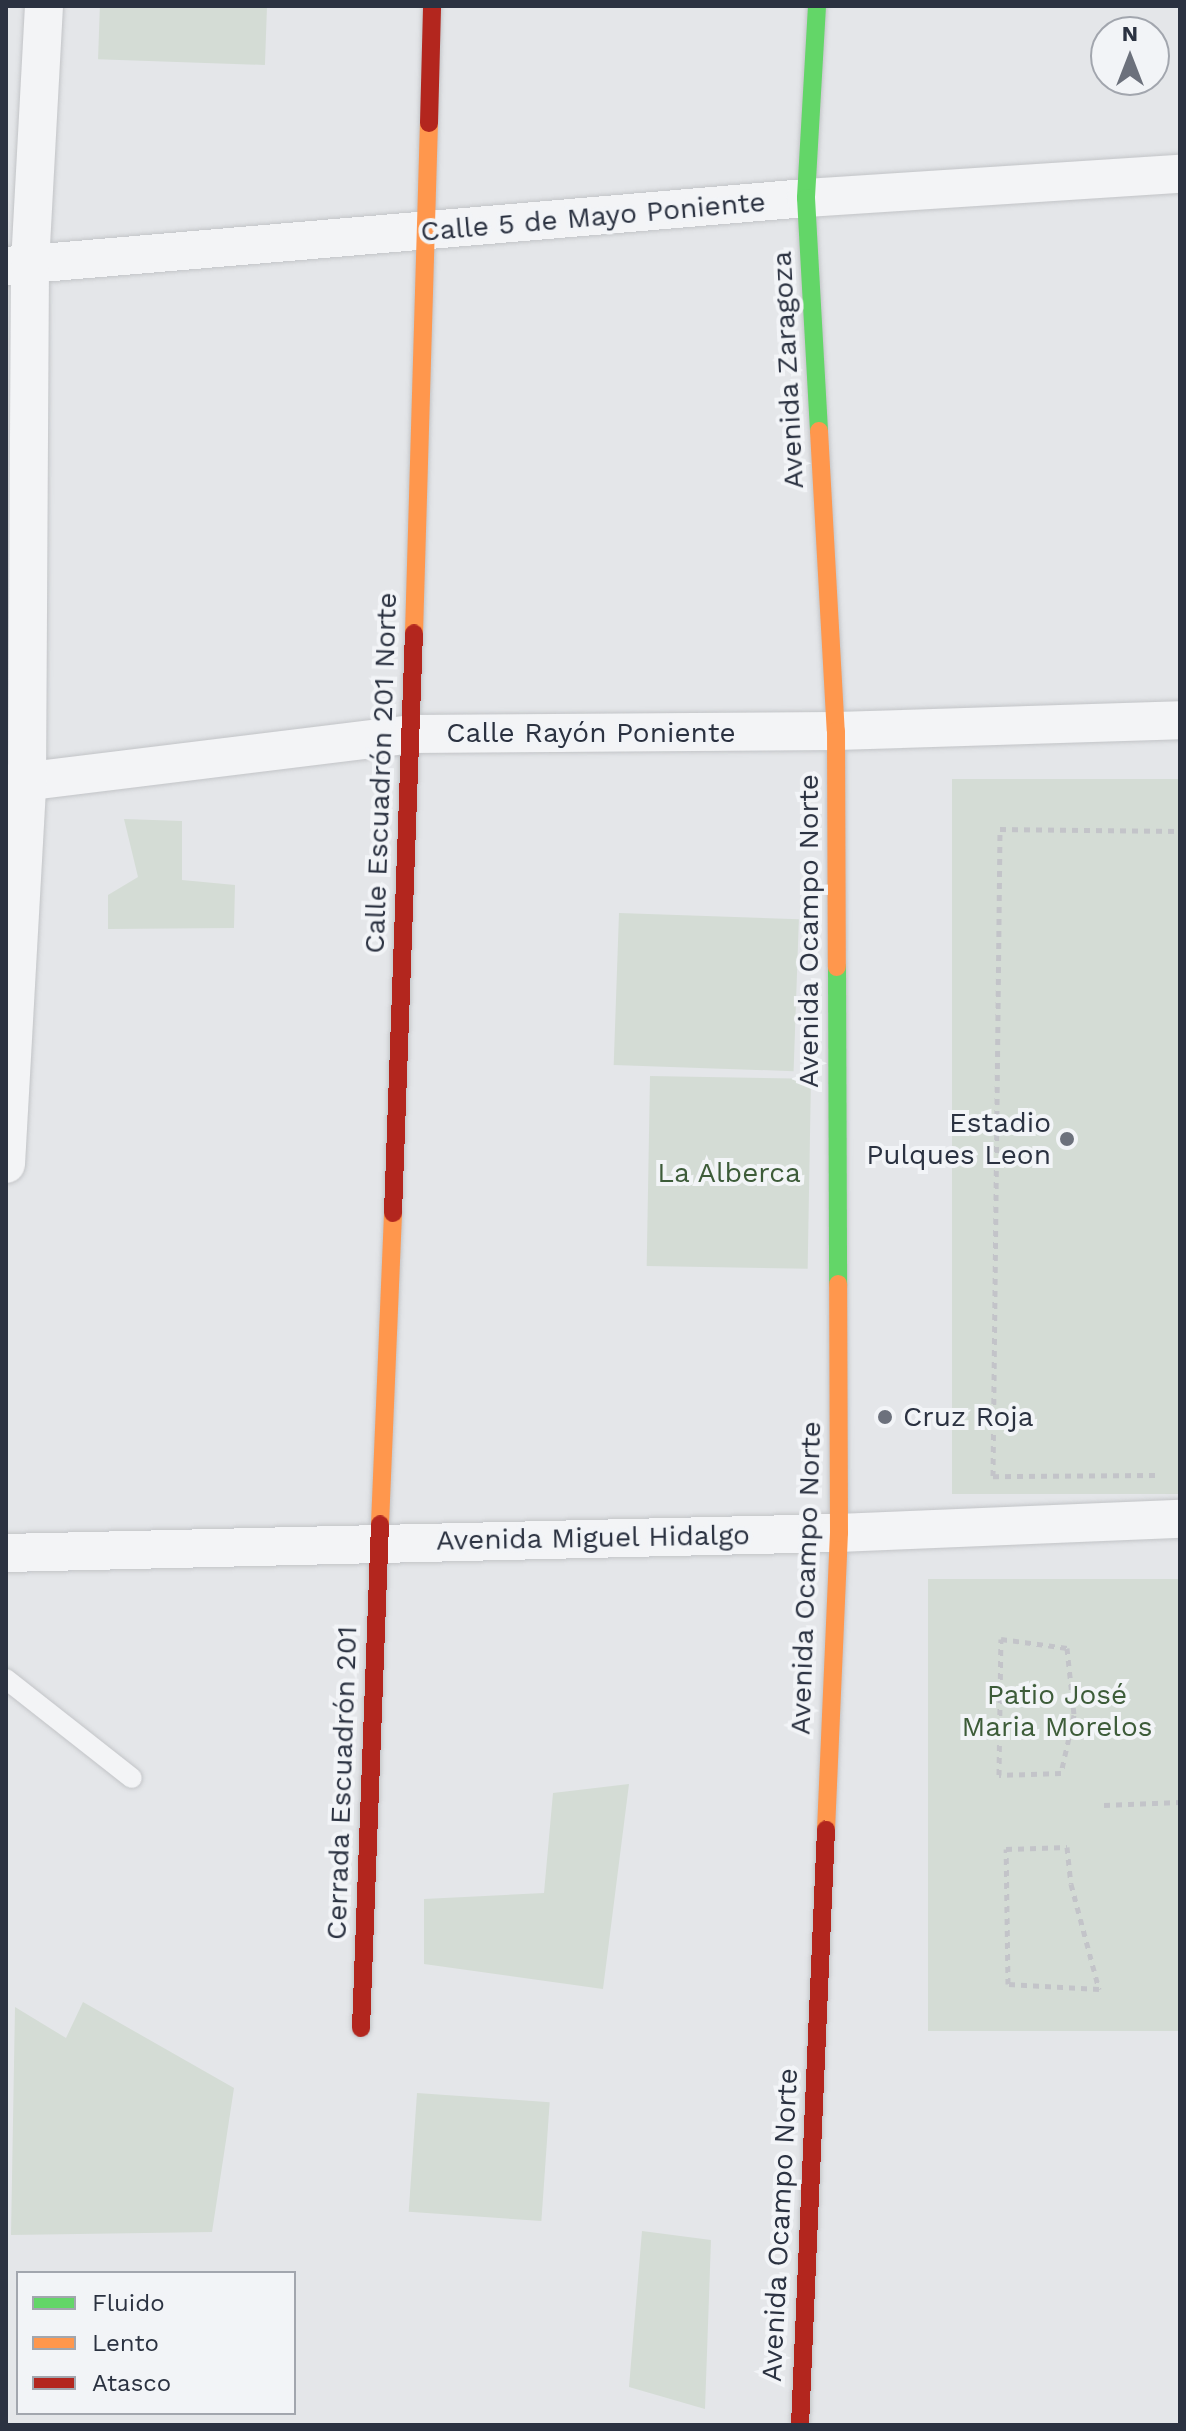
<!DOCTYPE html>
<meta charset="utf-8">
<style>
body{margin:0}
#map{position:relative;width:1186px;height:2431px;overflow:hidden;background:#e4e6e9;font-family:"Work Sans",sans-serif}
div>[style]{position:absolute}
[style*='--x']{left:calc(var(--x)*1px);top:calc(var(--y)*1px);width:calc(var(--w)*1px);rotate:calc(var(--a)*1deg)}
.green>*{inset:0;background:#d4dcd5;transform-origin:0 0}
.path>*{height:5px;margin-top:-2.5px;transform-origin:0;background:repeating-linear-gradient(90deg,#c3c4c9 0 6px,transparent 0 12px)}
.roads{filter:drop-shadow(0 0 2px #c2c4c7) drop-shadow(0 0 2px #c2c4c7)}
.lane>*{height:20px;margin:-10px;padding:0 10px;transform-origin:10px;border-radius:10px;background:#f3f4f6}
.street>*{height:38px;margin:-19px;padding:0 19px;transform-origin:19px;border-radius:19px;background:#f3f4f6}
.fast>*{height:18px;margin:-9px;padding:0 9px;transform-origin:9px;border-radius:9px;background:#63d668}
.slow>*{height:18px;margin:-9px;padding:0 9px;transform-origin:9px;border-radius:9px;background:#ff974d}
.jam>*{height:18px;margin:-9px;padding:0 9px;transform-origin:9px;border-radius:9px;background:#b3261e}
.dots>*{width:22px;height:22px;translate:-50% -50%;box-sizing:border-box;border:4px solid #f2f4f7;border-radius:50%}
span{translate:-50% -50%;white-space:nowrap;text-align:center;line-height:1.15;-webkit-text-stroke:8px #f2f4f7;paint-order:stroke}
.street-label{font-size:28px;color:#2b3241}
.poi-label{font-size:28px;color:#2b3241}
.right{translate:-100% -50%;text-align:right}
.left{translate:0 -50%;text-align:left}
.park-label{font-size:28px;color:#3d5c39}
.frame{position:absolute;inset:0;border:8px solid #2b3241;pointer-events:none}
.legend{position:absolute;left:16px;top:2271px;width:280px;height:144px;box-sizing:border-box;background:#f2f4f7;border:2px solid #a2a6ae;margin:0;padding:10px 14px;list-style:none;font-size:24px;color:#2b3241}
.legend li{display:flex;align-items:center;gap:16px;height:40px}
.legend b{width:40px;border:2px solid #a2a6ae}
.north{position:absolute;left:1090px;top:16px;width:80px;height:80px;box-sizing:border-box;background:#f2f4f7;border:2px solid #a2a6ae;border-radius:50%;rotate:0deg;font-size:22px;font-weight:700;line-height:32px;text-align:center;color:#2b3241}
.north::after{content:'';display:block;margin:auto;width:28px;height:36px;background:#6c717c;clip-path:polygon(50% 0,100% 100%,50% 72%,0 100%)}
</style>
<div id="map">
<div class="green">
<div style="left:267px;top:6px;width:59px;height:167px;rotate:92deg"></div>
<div style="left:1180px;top:779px;width:715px;height:228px;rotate:90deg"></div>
<div style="clip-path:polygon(124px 819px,182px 821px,182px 880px,235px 885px,234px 928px,108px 929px,108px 895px,138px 877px)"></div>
<div style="left:619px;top:913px;width:180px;height:152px;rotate:2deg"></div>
<div style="left:650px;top:1076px;width:161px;height:190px;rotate:1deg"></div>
<div style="left:1180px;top:1579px;width:452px;height:252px;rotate:90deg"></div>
<div style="clip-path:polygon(629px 1784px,603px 1989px,424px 1964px,424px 1899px,544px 1893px,553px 1793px)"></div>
<div style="clip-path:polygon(83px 2002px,234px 2088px,212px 2232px,11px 2235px,15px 2007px,66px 2038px)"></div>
<div style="left:417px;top:2093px;width:133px;height:119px;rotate:4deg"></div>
<div style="clip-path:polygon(642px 2231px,711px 2240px,705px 2409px,629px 2387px)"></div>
</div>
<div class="path">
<div style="--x:1155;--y:1475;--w:162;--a:179.6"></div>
<div style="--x:993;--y:1476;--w:647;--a:-89.38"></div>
<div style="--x:1000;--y:829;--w:180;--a:0.6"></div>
<div style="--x:1001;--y:1639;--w:67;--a:7.8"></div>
<div style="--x:1067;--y:1648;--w:67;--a:84"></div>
<div style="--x:1074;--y:1715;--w:59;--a:102.6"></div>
<div style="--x:1061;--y:1773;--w:62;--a:178.2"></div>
<div style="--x:999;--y:1775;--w:136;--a:-89.2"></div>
<div style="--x:1104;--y:1805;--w:76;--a:-2.3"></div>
<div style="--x:1067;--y:1847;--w:37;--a:84"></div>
<div style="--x:1071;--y:1884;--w:109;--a:75.1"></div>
<div style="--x:1099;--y:1989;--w:91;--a:-176.9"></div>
<div style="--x:1008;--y:1984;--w:135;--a:-90.8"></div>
<div style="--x:1006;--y:1849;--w:61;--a:-1.9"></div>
</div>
<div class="roads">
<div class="lane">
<div style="--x:6;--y:1679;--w:160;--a:38.2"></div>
</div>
<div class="street">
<div style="--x:6;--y:266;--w:803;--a:-4.86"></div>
<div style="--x:806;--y:198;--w:375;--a:-3.7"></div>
<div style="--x:6;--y:784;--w:408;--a:-7"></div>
<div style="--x:411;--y:734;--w:425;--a:-0.4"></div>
<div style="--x:836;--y:731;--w:344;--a:-1.8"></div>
<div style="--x:6;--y:1164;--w:380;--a:-86.8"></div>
<div style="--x:27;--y:785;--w:521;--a:-89.67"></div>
<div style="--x:30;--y:264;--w:258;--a:-86.9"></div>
<div style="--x:6;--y:1553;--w:833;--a:-1.38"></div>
<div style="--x:839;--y:1533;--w:341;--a:-2.4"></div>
</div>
<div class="fast">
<div style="--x:817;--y:6;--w:192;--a:93.3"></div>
<div style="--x:806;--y:198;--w:233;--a:86.8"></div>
<div style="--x:837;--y:967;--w:317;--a:89.8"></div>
</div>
<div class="slow">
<div style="--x:819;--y:431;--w:300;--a:86.8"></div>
<div style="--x:836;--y:731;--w:236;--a:89.8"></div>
<div style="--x:414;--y:633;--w:510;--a:-88.32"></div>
<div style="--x:380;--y:1524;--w:311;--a:-87.6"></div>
<div style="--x:826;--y:1830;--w:297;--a:-87.5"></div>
<div style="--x:839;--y:1533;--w:249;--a:-90.2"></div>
</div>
<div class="jam">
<div style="--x:429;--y:123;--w:117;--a:-88.5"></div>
<div style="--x:393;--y:1213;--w:580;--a:-87.93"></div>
<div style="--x:361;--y:2028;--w:504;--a:-87.84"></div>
<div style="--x:800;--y:2425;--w:596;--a:-87.5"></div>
</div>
</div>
<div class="dots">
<div style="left:1067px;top:1139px;background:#6c717c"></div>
<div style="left:885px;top:1417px;background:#6c717c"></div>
</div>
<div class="street-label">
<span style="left:593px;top:217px;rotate:-5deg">Calle 5 de Mayo Poniente</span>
<span style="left:788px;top:370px;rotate:-93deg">Avenida Zaragoza</span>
<span style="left:591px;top:733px">Calle Rayón Poniente</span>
<span style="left:381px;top:773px;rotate:-88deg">Calle Escuadrón 201 Norte</span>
<span style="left:809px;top:931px;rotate:-90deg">Avenida Ocampo Norte</span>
<span style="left:593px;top:1538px;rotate:-1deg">Avenida Miguel Hidalgo</span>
<span style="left:806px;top:1578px;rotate:-88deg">Avenida Ocampo Norte</span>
<span style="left:342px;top:1783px;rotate:-88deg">Cerrada Escuadrón 201</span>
<span style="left:780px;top:2225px;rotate:-87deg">Avenida Ocampo Norte</span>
</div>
<div class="poi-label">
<span class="right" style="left:1051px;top:1139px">Estadio<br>Pulques Leon</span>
<span class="left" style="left:903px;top:1417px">Cruz Roja</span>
</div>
<div class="park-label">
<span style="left:729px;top:1173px">La Alberca</span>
<span style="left:1057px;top:1711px">Patio José<br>Maria Morelos</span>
</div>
<div class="frame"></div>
<ul class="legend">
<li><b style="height:10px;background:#63d668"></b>Fluido</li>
<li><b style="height:10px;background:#ff974d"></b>Lento</li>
<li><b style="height:10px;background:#b3261e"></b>Atasco</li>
</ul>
<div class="north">N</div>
</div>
